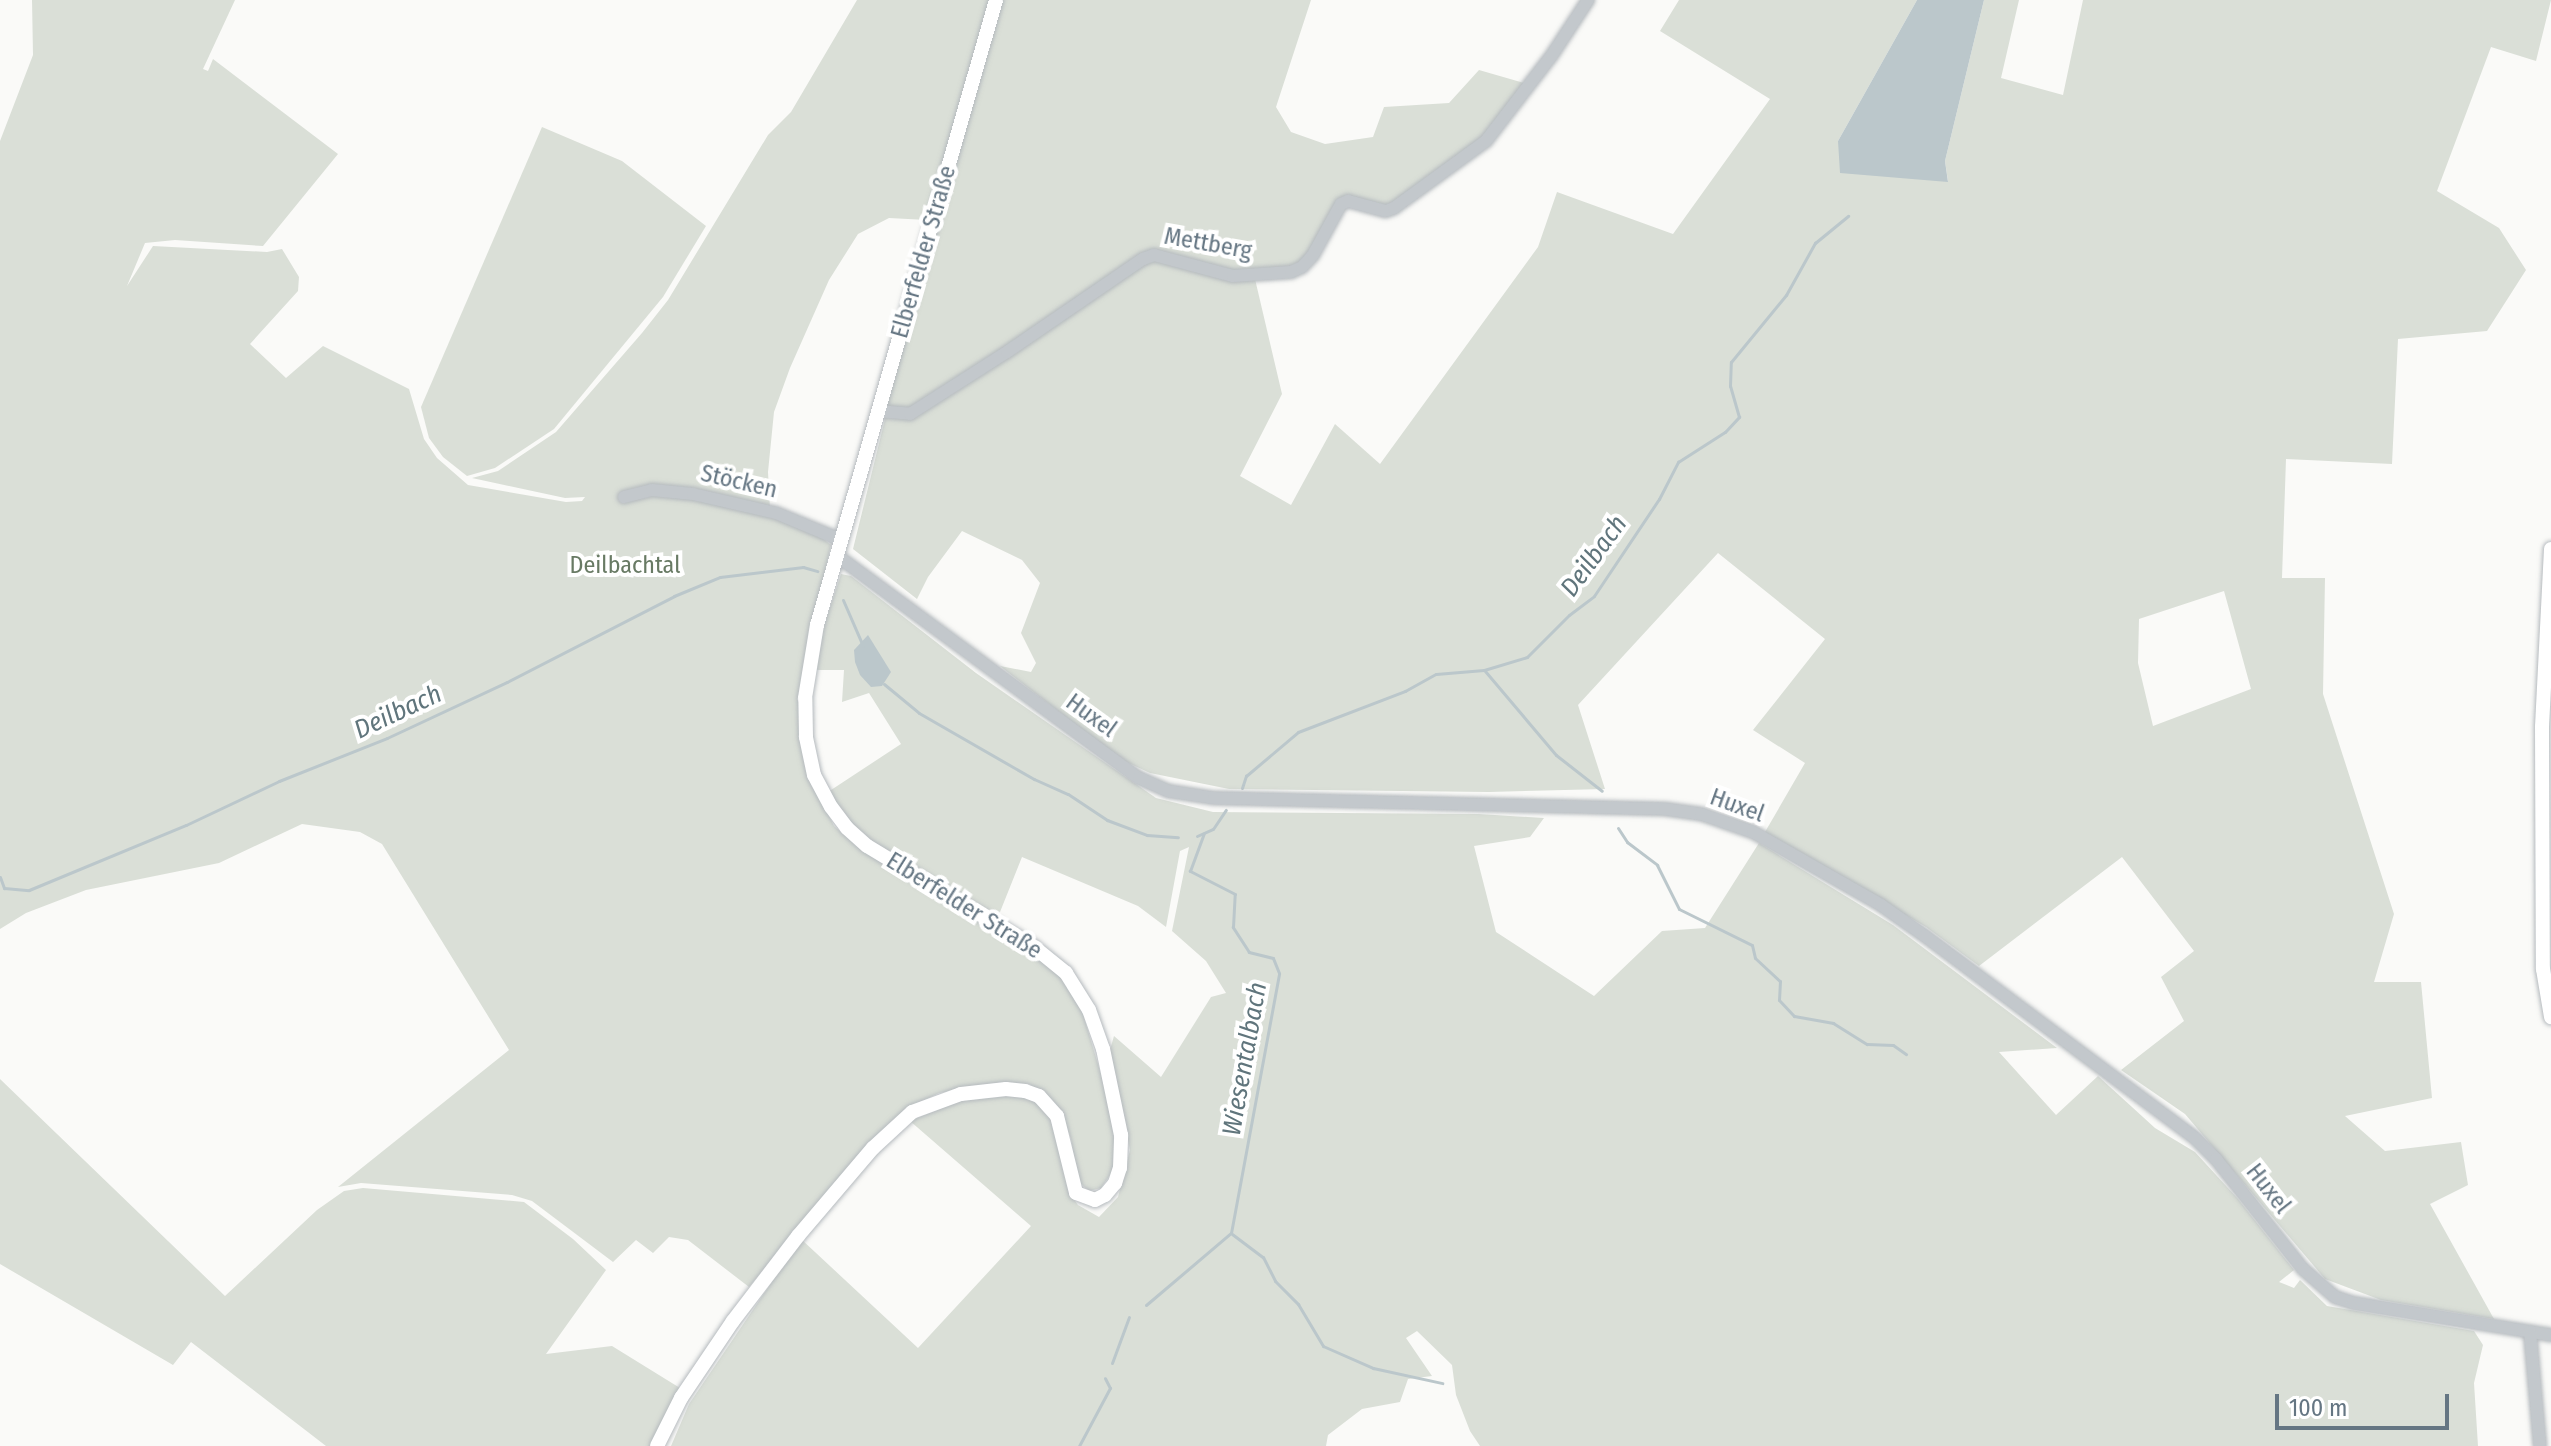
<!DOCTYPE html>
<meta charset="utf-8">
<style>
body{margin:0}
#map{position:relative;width:2551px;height:1446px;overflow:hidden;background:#fafaf8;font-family:"Fira Sans Condensed",sans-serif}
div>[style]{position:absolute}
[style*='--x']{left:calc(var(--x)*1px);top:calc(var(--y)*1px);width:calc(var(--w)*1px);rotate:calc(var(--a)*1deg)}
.green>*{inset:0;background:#dadfd7}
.water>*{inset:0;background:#bbc7cb}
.stream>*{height:3px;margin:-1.5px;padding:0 1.5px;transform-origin:1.5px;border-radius:1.5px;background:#bbc7cb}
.roads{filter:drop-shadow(0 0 2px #b5babe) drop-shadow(0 0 2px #b5babe)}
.minor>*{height:12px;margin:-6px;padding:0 6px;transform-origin:6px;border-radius:6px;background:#c3c8cc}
.major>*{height:14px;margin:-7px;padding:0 7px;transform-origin:7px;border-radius:7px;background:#fff}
span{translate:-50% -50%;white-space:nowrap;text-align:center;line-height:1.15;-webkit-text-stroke:8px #fff;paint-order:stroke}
.street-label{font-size:24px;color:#657683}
.park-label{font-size:24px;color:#687a64}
.water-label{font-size:26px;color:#60757c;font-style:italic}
.scale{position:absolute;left:2275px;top:1394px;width:174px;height:36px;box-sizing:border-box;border:4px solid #657683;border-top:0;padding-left:10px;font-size:24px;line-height:28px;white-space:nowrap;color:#657683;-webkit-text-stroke:6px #fff;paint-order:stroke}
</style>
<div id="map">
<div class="green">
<div style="clip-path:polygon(32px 0,235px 0,203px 69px,208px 71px,213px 59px,338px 154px,263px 246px,175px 240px,145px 243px,127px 286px,153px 246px,267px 252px,282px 249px,299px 277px,298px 291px,250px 344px,286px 378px,323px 346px,409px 389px,424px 439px,437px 458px,468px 485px,566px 502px,582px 501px,585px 497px,565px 498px,472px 478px,498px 471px,556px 432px,642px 333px,668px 300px,768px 135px,791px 112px,857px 0,989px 0,927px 220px,889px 218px,858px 234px,829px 280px,790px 368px,774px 412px,768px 472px,770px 509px,792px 514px,831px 545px,804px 663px,799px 725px,807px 771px,834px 826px,862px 851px,1050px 963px,1061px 976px,1083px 1014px,1108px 1098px,1116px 1152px,1112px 1172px,1101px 1188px,1089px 1191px,1078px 1181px,1071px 1139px,1060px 1109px,1048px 1096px,1029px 1084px,995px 1083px,939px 1093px,910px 1107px,856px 1159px,749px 1287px,688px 1240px,669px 1237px,653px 1253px,636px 1240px,613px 1262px,532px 1201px,512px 1195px,361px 1183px,338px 1187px,509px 1050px,382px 844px,360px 832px,302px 824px,219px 863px,86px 890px,26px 913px,0 929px,0 141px,33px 55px)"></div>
<div style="clip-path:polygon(1003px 0,1311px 0,1276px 107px,1291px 132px,1325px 144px,1373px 137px,1384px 107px,1449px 103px,1479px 70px,1524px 83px,1486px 137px,1384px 208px,1350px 198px,1300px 264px,1289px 269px,1233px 273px,1154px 252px,910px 410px,885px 408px)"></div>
<div style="clip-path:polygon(evenodd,1679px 0,1917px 0,1838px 141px,1948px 181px,1945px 161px,1984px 0,2019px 0,2001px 78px,2063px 95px,2083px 0,2551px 0,2536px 61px,2491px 47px,2437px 191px,2499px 228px,2526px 270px,2487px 331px,2398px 339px,2392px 464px,2286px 459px,2282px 578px,2325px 578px,2323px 694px,2394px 914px,2374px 982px,2421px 982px,2432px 1098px,2345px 1116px,2385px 1151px,2461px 1142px,2468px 1185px,2430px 1204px,2494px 1319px,2381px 1300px,2325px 1279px,2185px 1114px,2121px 1070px,2184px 1021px,2161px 977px,2194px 951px,2122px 857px,1979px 966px,1926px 927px,1765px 832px,1805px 763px,1753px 730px,1825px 639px,1718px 553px,1578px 705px,1605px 789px,1489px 792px,1229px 789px,1150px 773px,1120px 759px,1000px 666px,1031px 672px,1036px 663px,1021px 633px,1040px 583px,1022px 560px,962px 531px,928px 577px,917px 599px,853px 549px,886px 415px,911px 416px,1155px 257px,1255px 279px,1282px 394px,1240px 476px,1291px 505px,1335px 424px,1380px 464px,1538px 247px,1557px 192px,1673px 234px,1770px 99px,1660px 31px,1679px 0,2224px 591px,2251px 689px,2153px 726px,2138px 663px,2139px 619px,2224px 591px)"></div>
<div style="clip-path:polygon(542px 127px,622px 161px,706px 226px,663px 297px,554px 429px,495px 468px,467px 476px,443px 457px,429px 438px,421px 407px)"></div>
<div style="clip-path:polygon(841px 574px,851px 576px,976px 673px,1156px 798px,1213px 812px,1479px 814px,1544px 818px,1530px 837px,1474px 846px,1496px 932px,1594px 996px,1662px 931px,1705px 928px,1759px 843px,1893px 925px,2057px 1048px,1999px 1052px,2056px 1115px,2098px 1076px,2155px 1128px,2195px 1152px,2238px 1199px,2294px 1270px,2279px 1282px,2294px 1288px,2300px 1280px,2327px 1306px,2474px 1331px,2483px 1345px,2474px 1383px,2478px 1446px,1480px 1446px,1470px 1431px,1456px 1395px,1452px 1365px,1417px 1331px,1406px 1338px,1432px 1376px,1408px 1379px,1400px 1402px,1362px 1409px,1328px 1435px,1326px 1446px,671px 1446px,689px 1404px,801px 1239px,918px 1348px,1031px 1226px,910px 1121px,962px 1100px,1023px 1095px,1048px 1111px,1060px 1142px,1070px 1194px,1078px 1205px,1099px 1217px,1118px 1197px,1130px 1150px,1110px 1050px,1114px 1036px,1161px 1077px,1211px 997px,1226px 993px,1206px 961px,1172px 931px,1189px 847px,1180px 851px,1166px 927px,1138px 906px,1022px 857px,998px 917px,854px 830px,828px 792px,901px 744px,869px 693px,842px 702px,844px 670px,814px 670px,823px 629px)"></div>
<div style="clip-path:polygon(0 1079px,225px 1296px,317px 1210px,344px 1191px,363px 1188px,524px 1202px,573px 1239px,606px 1270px,546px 1354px,612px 1346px,680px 1388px,651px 1446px,326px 1446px,191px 1342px,173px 1365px,0 1264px)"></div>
</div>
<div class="water">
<div style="clip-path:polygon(1917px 0,1984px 0,1945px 161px,1948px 182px,1840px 173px,1838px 141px)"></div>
<div style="clip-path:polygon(868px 635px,891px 672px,882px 686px,871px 687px,860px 675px,855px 662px,854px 650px)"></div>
</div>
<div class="stream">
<div style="--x:843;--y:600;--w:50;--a:66.5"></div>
<div style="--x:1485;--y:671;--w:110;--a:49.8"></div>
<div style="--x:1556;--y:755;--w:58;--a:38"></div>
<div style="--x:884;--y:684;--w:45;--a:39.6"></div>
<div style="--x:919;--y:713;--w:133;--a:29.9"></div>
<div style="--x:1034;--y:779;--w:37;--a:24"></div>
<div style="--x:1068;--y:794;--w:47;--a:33.7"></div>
<div style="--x:1107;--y:820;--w:43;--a:20.6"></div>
<div style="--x:1147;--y:835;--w:31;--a:4"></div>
<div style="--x:1242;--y:788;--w:13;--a:-72"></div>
<div style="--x:1246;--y:776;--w:68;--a:-40.2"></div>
<div style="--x:1298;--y:732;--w:115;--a:-21"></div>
<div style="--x:1405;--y:691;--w:35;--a:-29"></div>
<div style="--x:1436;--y:674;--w:48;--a:-4.8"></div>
<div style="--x:1484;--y:670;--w:45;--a:-16.8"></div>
<div style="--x:1527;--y:657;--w:59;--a:-45"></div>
<div style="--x:1569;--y:615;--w:31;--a:-37"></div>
<div style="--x:1594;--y:596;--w:117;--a:-56.2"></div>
<div style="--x:1659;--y:499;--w:42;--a:-62.8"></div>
<div style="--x:1678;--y:462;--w:56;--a:-32.6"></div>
<div style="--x:1725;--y:432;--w:21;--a:-47"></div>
<div style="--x:1739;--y:417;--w:32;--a:-106"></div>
<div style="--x:1730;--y:386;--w:24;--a:-88"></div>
<div style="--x:1731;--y:362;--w:87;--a:-50.6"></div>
<div style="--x:1786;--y:295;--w:60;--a:-60.9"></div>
<div style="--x:1815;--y:243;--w:43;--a:-39.3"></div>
<div style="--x:1618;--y:828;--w:17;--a:57"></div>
<div style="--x:1627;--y:842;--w:38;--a:37"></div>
<div style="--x:1657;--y:865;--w:49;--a:63.4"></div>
<div style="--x:1679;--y:909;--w:81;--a:26.3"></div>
<div style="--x:1752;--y:945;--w:13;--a:77"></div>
<div style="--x:1755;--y:958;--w:34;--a:43"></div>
<div style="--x:1780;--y:981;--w:19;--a:93"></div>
<div style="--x:1779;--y:1000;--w:22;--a:47"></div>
<div style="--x:1794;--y:1016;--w:40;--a:10"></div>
<div style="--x:1833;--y:1023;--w:40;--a:32"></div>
<div style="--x:1867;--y:1044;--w:26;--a:2"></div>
<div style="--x:1893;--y:1045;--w:16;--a:35"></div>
<div style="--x:1197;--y:836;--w:17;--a:-24"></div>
<div style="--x:1213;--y:829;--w:23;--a:-56"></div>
<div style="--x:0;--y:877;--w:12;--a:70"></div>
<div style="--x:4;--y:888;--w:25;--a:5"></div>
<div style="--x:29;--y:890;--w:170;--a:-22.5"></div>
<div style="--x:186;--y:825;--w:103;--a:-25.3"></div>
<div style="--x:279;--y:781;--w:116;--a:-21.7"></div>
<div style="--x:387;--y:738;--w:132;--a:-25"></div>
<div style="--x:507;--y:682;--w:188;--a:-27.2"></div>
<div style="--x:674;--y:596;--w:50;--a:-22.4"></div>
<div style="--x:720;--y:577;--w:84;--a:-6.9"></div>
<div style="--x:803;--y:567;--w:15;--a:16"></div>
<div style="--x:1232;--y:1234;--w:39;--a:37"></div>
<div style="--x:1263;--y:1257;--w:27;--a:63"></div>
<div style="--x:1275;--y:1281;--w:33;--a:45"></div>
<div style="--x:1298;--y:1304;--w:49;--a:59.2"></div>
<div style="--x:1323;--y:1346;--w:55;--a:23.7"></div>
<div style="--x:1373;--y:1368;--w:71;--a:12.3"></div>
<div style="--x:1146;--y:1305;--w:111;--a:-40.3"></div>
<div style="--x:1231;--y:1233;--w:264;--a:-79.5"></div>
<div style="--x:1279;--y:973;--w:16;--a:-112"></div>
<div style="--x:1273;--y:958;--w:25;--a:-166"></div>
<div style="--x:1249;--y:952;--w:30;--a:-123"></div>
<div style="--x:1233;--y:927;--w:33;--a:-87"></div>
<div style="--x:1235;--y:894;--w:51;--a:-152.9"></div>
<div style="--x:1190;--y:871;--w:40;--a:-69.8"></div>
<div style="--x:1112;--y:1363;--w:49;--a:-69.7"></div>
<div style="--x:1079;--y:1446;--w:66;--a:-61.9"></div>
<div style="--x:1110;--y:1388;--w:11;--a:-117"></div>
</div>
<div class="roads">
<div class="minor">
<div style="--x:878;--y:411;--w:32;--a:5"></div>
<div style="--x:910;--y:414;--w:115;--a:-32.6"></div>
<div style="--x:1007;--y:352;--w:165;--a:-34.4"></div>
<div style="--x:1143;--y:259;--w:12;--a:-20"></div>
<div style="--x:1154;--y:255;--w:82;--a:14.9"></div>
<div style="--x:1233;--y:276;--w:58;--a:-3.9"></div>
<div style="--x:1291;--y:272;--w:12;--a:-24"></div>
<div style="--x:1302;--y:267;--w:16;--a:-47"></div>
<div style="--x:1313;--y:255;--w:58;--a:-61.2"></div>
<div style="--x:1341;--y:204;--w:8;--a:-23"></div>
<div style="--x:1348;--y:201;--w:39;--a:15"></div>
<div style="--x:1386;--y:211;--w:9;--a:-21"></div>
<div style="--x:1394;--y:208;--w:114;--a:-36.1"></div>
<div style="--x:1486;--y:141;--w:108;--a:-52.5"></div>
<div style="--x:1552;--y:55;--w:66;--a:-56.8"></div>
<div style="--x:624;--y:497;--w:29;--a:-14"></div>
<div style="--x:652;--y:490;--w:41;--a:5.6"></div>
<div style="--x:693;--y:494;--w:85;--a:12.9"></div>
<div style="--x:776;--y:513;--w:70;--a:22.6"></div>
<div style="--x:836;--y:555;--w:376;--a:36.4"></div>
<div style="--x:1139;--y:778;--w:32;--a:24"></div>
<div style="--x:1168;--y:791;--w:47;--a:8.7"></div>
<div style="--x:1214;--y:798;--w:451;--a:1.4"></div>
<div style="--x:1665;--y:809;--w:36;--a:8"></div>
<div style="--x:1701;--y:814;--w:55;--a:19.1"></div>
<div style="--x:1753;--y:832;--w:147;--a:29.7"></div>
<div style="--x:1881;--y:905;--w:54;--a:35.2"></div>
<div style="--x:1925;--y:936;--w:337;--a:36.8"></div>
<div style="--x:2195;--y:1138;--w:30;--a:45"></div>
<div style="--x:2216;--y:1159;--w:140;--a:51.7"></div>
<div style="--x:2303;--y:1269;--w:43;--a:41.2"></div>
<div style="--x:2335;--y:1297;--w:19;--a:18"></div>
<div style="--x:2353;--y:1303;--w:201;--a:9.2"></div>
<div style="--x:2530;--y:1332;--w:114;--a:85"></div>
</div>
<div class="major">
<div style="--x:2551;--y:549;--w:178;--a:92.9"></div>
<div style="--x:2542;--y:727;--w:242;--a:89.8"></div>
<div style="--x:2543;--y:969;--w:49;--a:80.5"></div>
<div style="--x:657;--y:1446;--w:54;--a:-63.4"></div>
<div style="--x:681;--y:1398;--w:93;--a:-56"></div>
<div style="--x:733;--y:1321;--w:107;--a:-52.6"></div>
<div style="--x:798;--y:1236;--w:116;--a:-49.6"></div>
<div style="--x:873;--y:1148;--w:53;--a:-42.7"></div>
<div style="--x:912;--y:1112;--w:52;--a:-20.2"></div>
<div style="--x:961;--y:1094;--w:45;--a:-6.3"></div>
<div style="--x:1006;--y:1089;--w:19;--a:6"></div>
<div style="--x:1025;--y:1091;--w:15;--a:20"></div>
<div style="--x:1039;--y:1096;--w:27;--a:48"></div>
<div style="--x:1057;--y:1116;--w:79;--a:76.1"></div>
<div style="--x:1076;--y:1193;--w:20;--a:20"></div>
<div style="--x:1095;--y:1200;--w:11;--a:-27"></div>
<div style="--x:1105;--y:1195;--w:16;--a:-50"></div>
<div style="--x:1115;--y:1183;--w:16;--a:-72"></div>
<div style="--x:1120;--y:1168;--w:33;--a:-88"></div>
<div style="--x:1121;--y:1135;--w:88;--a:-101.8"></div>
<div style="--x:1103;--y:1049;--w:41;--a:-109.7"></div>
<div style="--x:1089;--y:1010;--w:44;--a:-121.9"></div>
<div style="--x:1066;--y:973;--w:41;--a:-140.9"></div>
<div style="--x:1034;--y:947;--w:195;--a:-148.8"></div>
<div style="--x:867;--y:846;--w:27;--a:-138"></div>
<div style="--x:847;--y:828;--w:26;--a:-127"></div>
<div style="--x:831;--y:807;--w:36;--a:-118"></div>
<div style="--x:814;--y:775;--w:39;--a:-102"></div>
<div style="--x:806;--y:737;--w:39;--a:-91"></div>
<div style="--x:805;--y:698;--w:74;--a:-80.7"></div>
<div style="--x:817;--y:625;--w:650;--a:-74.02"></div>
</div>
</div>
<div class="street-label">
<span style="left:1208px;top:244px;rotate:10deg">Mettberg</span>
<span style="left:924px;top:252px;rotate:-74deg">Elberfelder Straße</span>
<span style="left:739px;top:482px;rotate:13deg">Stöcken</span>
<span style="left:1091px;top:716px;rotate:36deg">Huxel</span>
<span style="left:1737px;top:806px;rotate:20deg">Huxel</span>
<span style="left:964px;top:906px;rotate:32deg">Elberfelder Straße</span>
<span style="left:2268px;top:1189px;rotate:52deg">Huxel</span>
</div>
<div class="park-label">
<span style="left:625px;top:566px">Deilbachtal</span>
</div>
<div class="water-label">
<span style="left:1594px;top:556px;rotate:-54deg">Deilbach</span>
<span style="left:398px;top:712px;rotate:-25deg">Deilbach</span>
<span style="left:1245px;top:1059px;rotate:-80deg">Wiesentalbach</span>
</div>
<div class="scale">100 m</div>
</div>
